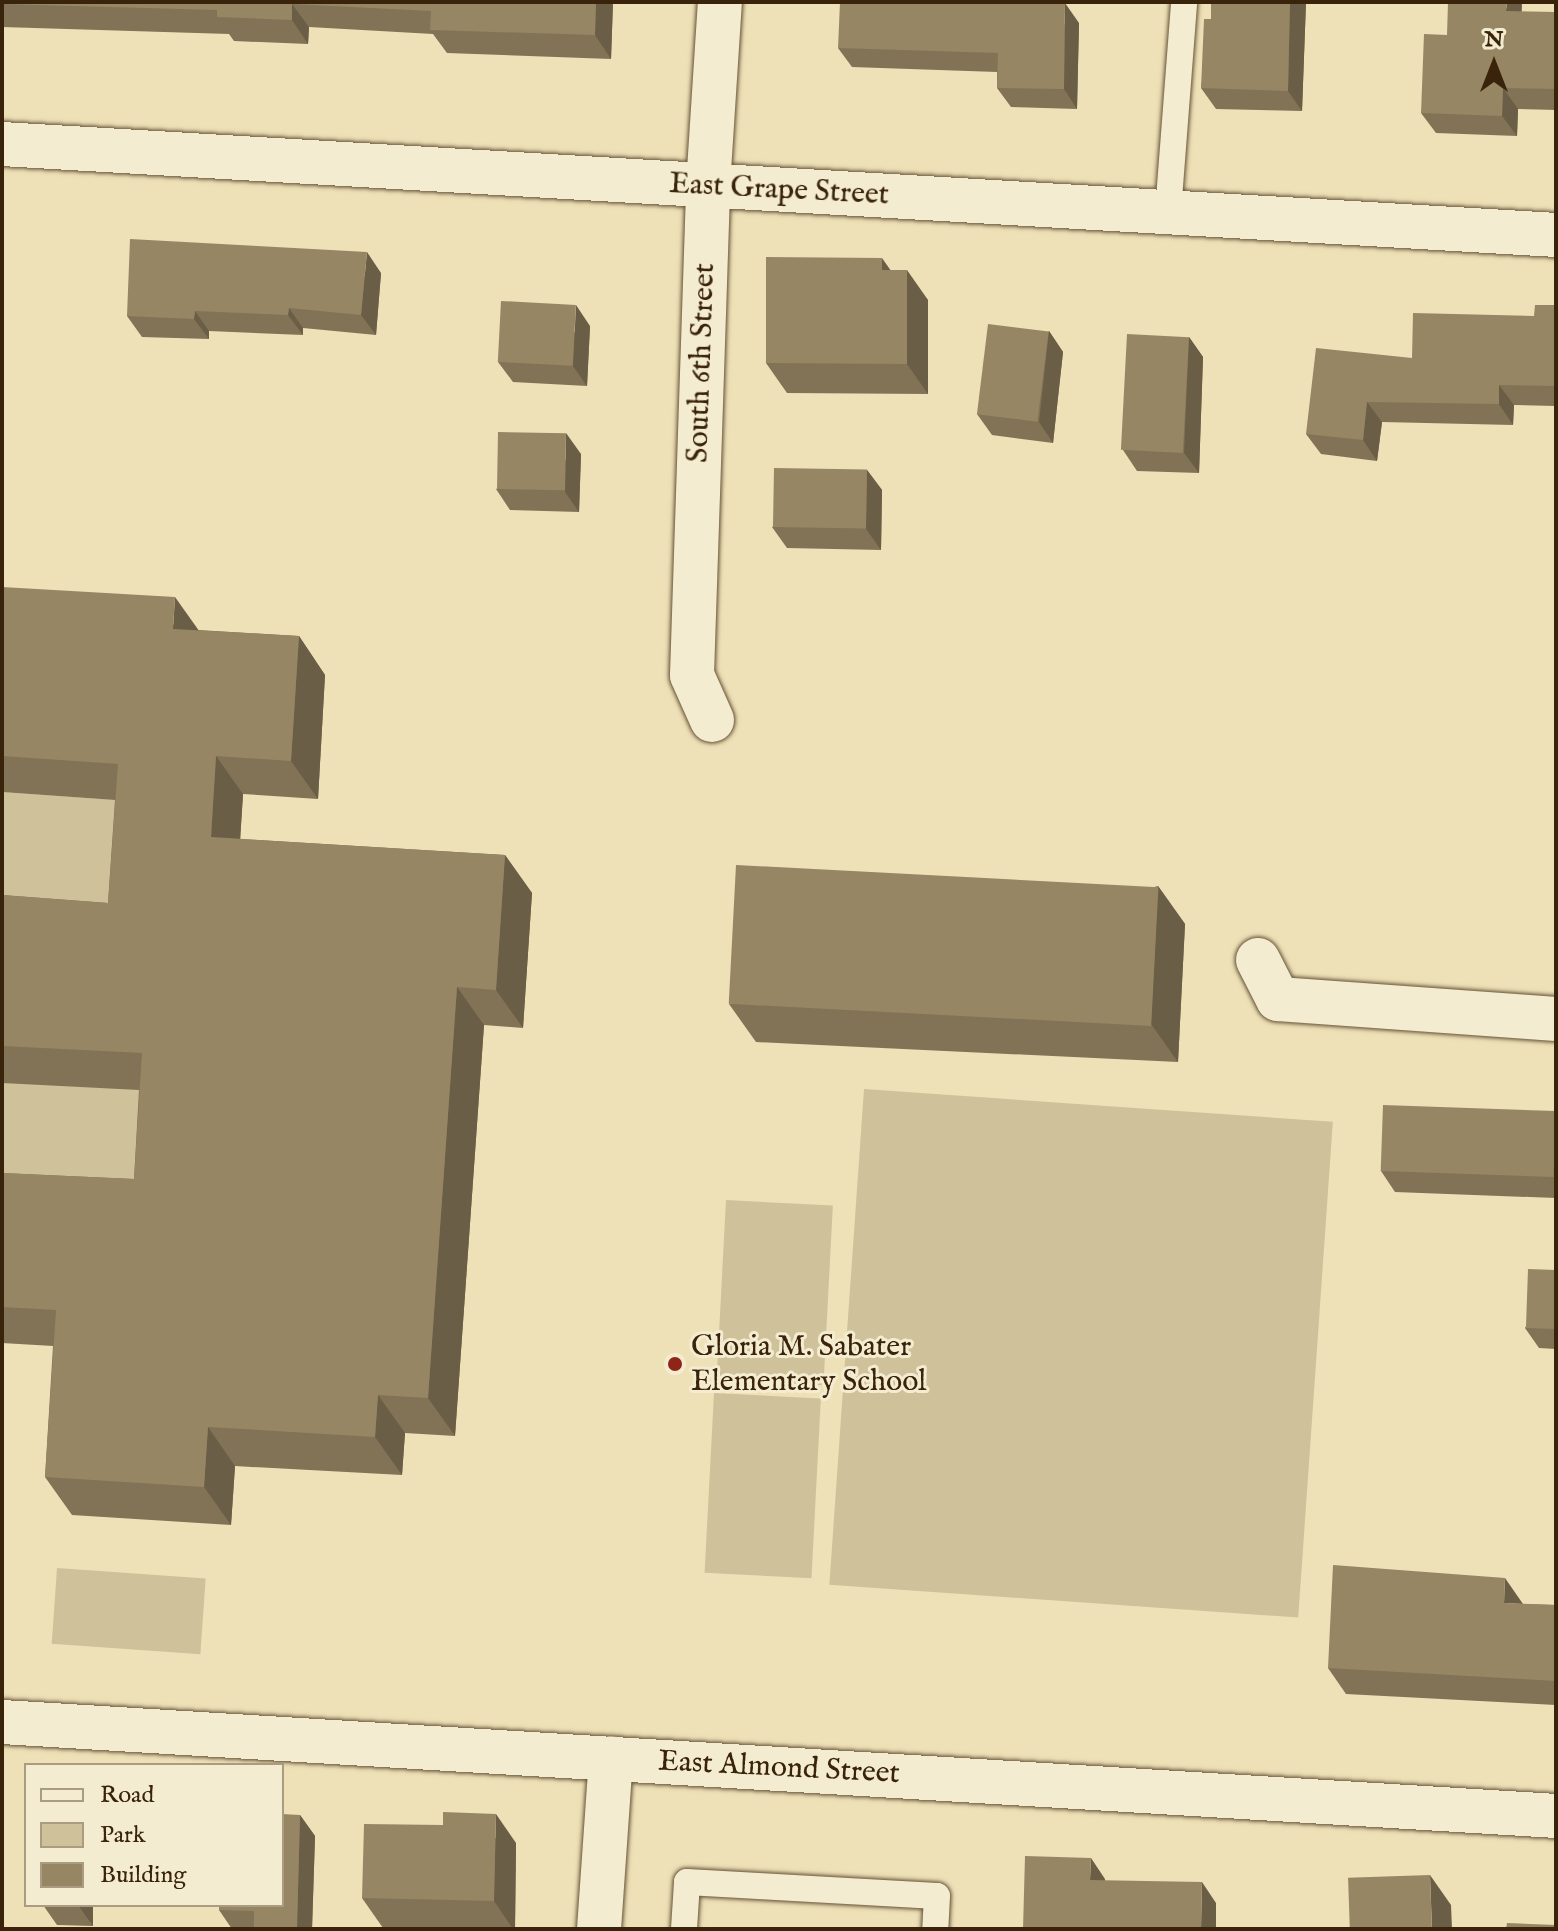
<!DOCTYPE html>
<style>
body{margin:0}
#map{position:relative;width:1558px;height:1931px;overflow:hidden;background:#eee1b7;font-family:"IM FELL English",serif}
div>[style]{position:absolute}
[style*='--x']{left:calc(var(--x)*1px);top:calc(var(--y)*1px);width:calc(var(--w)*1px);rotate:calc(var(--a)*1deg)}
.green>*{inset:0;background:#cfc19a;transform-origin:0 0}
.roads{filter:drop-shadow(0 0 2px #665236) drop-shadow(0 0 2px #665236)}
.lane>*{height:26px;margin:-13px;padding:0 13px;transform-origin:13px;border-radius:13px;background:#f4ecd0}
.street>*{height:44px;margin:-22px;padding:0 22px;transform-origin:22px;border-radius:22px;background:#f4ecd0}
.wall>*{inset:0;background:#827356}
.shaded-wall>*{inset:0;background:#6a5e46}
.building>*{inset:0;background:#978664;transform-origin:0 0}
.dots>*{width:22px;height:22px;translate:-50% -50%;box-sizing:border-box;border:4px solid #f4ecd0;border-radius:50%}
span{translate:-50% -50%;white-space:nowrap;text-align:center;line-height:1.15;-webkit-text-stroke:6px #f4ecd0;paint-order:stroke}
.street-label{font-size:30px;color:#39230b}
.poi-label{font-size:30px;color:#39230b}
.left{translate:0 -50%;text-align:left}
.frame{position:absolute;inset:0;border:4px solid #39230b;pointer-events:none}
.legend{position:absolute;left:24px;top:1763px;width:260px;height:144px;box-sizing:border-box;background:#f4ecd0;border:2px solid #a99c81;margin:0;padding:10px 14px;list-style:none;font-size:24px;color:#39230b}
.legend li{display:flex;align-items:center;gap:16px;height:40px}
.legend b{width:40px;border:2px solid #a99c81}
.north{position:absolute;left:1454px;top:24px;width:80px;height:80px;-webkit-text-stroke:6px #f4ecd0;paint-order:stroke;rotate:0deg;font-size:22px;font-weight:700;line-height:32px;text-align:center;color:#39230b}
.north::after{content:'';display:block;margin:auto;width:28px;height:36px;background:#39230b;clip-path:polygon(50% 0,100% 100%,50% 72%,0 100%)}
</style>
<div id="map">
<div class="green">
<div style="clip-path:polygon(2px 792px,144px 802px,135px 941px,2px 950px)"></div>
<div style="clip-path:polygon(2px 1081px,166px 1089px,156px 1291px,2px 1210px)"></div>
<div style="left:864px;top:1089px;width:470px;height:497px;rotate:4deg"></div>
<div style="left:726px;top:1200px;width:107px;height:180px;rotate:3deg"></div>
<div style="left:714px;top:1393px;width:107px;height:180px;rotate:3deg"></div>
<div style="left:57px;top:1568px;width:149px;height:76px;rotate:4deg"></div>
</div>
<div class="roads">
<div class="lane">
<div style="--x:1168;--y:212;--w:211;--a:-85.6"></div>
<div style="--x:684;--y:1929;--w:47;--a:-86.3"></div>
<div style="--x:687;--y:1882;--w:250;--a:3.2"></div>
<div style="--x:937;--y:1896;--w:33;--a:93"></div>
</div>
<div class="street">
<div style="--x:2;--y:144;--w:1557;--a:3.35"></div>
<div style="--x:712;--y:720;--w:49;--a:-114"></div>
<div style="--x:692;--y:675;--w:489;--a:-88.1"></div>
<div style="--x:708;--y:186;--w:184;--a:-86.3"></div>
<div style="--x:1258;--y:960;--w:44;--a:62.9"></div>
<div style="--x:1278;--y:999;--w:279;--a:4.1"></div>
<div style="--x:2;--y:1722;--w:1557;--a:3.46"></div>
<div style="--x:599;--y:1929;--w:171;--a:-86"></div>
</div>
</div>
<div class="wall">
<div style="clip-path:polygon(2px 2px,613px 2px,611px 59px,447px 53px,433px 34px,309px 27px,308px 44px,234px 41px,229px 34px,2px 27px)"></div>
<div style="clip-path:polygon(1306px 2px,1302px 111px,1216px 109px,1201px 88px,1211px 19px)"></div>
<div style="clip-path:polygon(1522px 2px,1521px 12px,1556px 12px,1556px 110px,1518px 109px,1517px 136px,1436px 133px,1421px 113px,1447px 35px)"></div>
<div style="clip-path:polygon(1079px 23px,1077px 109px,1011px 107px,997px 88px,997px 72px,852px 67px,838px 48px)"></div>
<div style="clip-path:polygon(890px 270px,928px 300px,928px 394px,787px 393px,766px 363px)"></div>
<div style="clip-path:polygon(381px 273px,376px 335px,303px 328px,303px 335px,209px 331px,209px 339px,142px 337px,127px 316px)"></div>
<div style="clip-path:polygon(1556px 305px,1556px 406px,1514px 405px,1513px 425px,1382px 422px,1377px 461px,1321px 454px,1306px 434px,1412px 358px,1534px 316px)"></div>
<div style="clip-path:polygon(590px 326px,587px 386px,513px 382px,498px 362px)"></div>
<div style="clip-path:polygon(1049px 331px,1063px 352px,1053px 443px,992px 435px,977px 414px)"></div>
<div style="clip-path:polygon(1189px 337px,1203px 357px,1199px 473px,1137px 471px,1123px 450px)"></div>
<div style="clip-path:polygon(581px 454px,579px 512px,510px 510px,496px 489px)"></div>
<div style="clip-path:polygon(867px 470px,882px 490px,881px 550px,787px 548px,772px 527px)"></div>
<div style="clip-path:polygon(2px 587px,198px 630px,299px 636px,325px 675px,318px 799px,243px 794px,240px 839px,505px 855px,532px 893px,523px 1028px,484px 1025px,455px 1436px,405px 1433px,402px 1475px,235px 1466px,231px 1525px,72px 1515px,45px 1477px,53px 1346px,2px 1343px,2px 1173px,134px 1179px,139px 1090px,2px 1083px,2px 895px,108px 903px,115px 800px,2px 792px)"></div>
<div style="clip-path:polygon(1158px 886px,1185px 924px,1178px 1062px,756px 1042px,729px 1004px)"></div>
<div style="clip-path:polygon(1556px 1112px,1556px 1198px,1395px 1192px,1381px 1171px)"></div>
<div style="clip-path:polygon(1556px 1270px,1556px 1349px,1539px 1348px,1525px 1328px)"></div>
<div style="clip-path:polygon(1523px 1604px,1556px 1605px,1556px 1705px,1346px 1694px,1328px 1668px)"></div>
<div style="clip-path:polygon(300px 1815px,315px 1836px,312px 1929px,232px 1929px,219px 1910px)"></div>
<div style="clip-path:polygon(443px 1825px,516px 1843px,515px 1929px,383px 1928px,362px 1898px)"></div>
<div style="clip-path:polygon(43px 1905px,93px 1905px,93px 1926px,57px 1925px)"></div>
</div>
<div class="shaded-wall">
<div style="clip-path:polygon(596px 2px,613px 2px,611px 59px,595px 35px)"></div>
<div style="clip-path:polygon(1290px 2px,1306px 2px,1302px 111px,1288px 91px)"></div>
<div style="clip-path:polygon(1507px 2px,1522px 2px,1521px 32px,1506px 11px)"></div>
<div style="clip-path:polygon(1065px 3px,1079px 23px,1077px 109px,1064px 89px)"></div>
<div style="clip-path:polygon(292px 4px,309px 27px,308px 44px,292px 20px)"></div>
<div style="clip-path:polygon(1503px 88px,1518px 109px,1517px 136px,1502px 116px)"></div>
<div style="clip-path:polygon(367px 252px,381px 273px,376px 335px,361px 315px)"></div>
<div style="clip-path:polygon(882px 258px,903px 288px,882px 270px)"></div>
<div style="clip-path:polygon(907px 270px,928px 300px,928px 394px,907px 364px)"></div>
<div style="clip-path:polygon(576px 305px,590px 326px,587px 386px,573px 366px)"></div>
<div style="clip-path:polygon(289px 308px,303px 328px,303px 335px,288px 315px)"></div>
<div style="clip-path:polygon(195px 311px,209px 331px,209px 339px,194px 319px)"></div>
<div style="clip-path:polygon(1049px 331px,1063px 352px,1053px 443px,1039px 422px)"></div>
<div style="clip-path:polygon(1189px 337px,1203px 357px,1199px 473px,1184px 453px)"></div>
<div style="clip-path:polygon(1499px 385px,1514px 405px,1513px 425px,1499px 404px)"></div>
<div style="clip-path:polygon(1367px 402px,1382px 422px,1377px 461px,1363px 440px)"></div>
<div style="clip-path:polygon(566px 433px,581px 454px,579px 512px,565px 492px)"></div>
<div style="clip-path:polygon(867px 470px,882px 490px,881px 550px,866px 529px)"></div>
<div style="clip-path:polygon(175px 597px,202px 635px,173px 629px)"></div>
<div style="clip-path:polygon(299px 636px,325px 675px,318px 799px,291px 761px)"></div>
<div style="clip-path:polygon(216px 756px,243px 794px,238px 875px,211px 837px)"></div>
<div style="clip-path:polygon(505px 855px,532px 893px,523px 1028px,496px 990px)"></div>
<div style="clip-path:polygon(1158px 886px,1185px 924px,1178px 1062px,1151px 1024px)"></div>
<div style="clip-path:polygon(457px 987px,484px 1025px,455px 1436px,428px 1398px)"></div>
<div style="clip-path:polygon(378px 1395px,405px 1433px,402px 1475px,375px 1437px)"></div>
<div style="clip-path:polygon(208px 1427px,235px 1466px,231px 1525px,204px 1487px)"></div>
<div style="clip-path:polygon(1505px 1578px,1523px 1604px,1504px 1603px)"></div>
<div style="clip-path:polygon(496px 1814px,516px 1843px,515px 1929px,513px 1929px,494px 1901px)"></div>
<div style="clip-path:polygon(300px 1815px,315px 1836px,312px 1929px,297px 1929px)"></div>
<div style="clip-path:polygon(1091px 1858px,1105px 1879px,1105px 1900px,1090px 1880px)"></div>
<div style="clip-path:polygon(1430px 1875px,1451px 1905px,1452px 1929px,1432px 1929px)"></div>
<div style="clip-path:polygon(1202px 1882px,1216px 1903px,1216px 1929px,1201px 1929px)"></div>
<div style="clip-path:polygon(78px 1905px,93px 1905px,93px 1926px)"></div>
</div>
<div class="building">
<div style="clip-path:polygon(2px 2px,596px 2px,595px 35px,430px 30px,431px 11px,292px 4px,292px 20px,217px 17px,217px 10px,2px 4px)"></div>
<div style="clip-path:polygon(840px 2px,1065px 3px,1064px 89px,997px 88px,998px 53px,838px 48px)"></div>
<div style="clip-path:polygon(1211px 2px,1290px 2px,1288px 91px,1201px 88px,1204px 19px,1211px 19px)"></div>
<div style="clip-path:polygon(1448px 2px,1507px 2px,1506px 11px,1556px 12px,1556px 89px,1503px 88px,1502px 116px,1421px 113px,1424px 34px,1447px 35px)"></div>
<div style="clip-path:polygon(130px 239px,367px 252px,361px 315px,289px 308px,288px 315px,195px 311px,194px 319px,127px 316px)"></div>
<div style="clip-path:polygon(766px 257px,882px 258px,882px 270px,907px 270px,907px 364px,766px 363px)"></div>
<div style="left:501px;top:301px;width:75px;height:61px;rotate:3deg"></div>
<div style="clip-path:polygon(1535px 305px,1556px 305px,1556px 386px,1499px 385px,1499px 404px,1367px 402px,1363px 440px,1306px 434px,1316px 348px,1412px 358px,1413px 313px,1534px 316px)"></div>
<div style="left:988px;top:324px;width:61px;height:91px;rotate:7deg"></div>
<div style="left:1127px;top:334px;width:62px;height:116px;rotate:3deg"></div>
<div style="left:498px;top:432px;width:68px;height:57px;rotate:1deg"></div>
<div style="left:774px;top:468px;width:93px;height:59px;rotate:1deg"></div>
<div style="clip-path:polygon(2px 587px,175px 597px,173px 629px,299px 636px,291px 761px,216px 756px,211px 837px,505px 855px,496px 990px,457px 987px,428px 1398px,378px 1395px,375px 1437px,208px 1427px,204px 1487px,45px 1477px,56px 1310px,2px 1307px,2px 1173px,134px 1179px,142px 1053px,2px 1046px,2px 895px,108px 903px,118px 764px,2px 756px)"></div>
<div style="left:736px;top:865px;width:423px;height:139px;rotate:3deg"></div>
<div style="left:1383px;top:1105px;width:173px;height:66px;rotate:2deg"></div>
<div style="left:1528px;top:1269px;width:28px;height:59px;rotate:2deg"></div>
<div style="clip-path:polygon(1333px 1565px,1505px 1578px,1504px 1603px,1556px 1605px,1556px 1681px,1328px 1668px)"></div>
<div style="clip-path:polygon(443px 1812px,496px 1814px,494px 1901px,362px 1898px,364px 1824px,443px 1825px)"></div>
<div style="clip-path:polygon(282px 1814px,300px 1815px,297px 1929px,254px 1929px,254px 1911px,219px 1910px,219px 1905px,282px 1905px)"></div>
<div style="clip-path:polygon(1025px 1856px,1091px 1858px,1090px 1880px,1202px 1882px,1201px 1929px,1023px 1929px)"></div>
<div style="left:1430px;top:1875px;width:54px;height:82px;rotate:88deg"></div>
<div style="clip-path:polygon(1507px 1923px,1556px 1925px,1556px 1929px,1506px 1929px)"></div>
</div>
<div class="dots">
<div style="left:675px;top:1364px;background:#8f2418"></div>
</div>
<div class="street-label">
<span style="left:779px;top:190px;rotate:3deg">East Grape Street</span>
<span style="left:702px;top:363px;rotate:-88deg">South 6th Street</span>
<span style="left:779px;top:1768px;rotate:3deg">East Almond Street</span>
</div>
<div class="poi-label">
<span class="left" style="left:691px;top:1364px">Gloria M. Sabater<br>Elementary School</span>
</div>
<div class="frame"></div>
<ul class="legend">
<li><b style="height:10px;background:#f4ecd0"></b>Road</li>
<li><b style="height:22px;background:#cfc19a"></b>Park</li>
<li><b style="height:22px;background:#978664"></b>Building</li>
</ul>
<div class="north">N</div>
</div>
